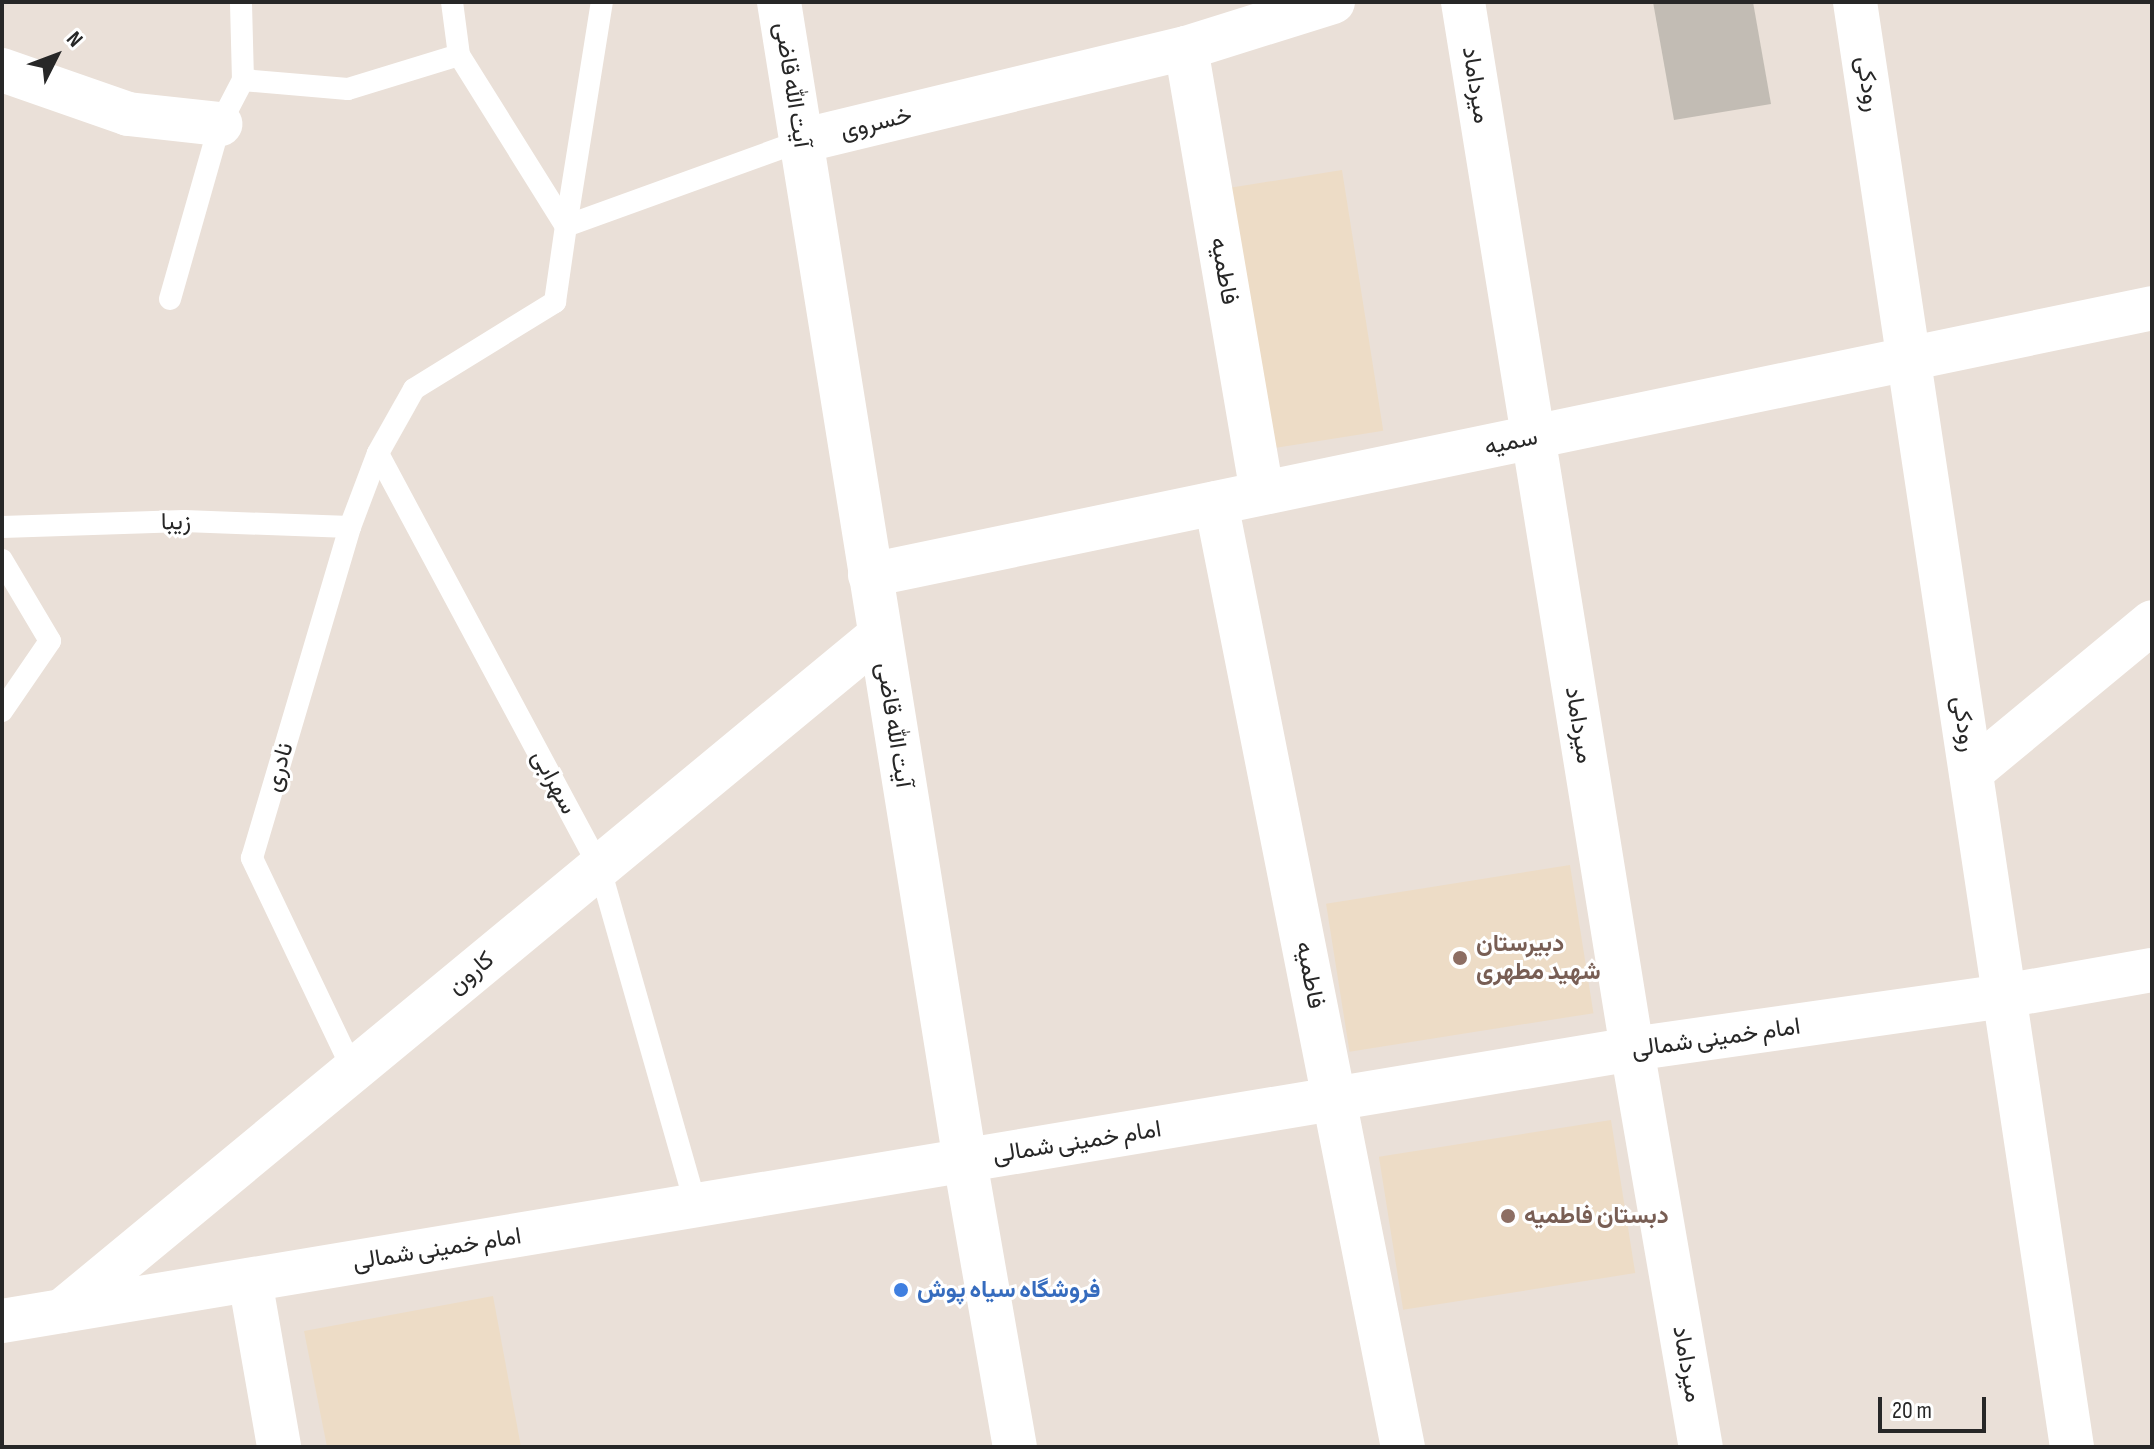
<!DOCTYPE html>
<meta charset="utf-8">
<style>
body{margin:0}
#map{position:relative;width:2154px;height:1449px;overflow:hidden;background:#eae0d8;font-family:"Sofia Sans Condensed",Vazirmatn,sans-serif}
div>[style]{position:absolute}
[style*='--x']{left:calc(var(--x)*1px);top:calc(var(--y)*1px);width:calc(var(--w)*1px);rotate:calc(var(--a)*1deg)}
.education>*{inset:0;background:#eddcc6;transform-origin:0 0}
.building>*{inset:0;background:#c2bcb4}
.service>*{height:22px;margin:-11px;padding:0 11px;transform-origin:11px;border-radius:11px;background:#fff}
.minor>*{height:44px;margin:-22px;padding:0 22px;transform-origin:22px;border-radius:22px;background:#fff}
.secondary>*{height:44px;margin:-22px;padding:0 22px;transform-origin:22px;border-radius:22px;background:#fff}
.dots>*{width:22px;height:22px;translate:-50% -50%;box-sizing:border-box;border:4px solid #fff;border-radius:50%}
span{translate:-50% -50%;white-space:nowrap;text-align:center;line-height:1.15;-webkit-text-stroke:6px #fff;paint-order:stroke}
.street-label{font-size:24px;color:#272727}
.education-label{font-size:24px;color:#785e54;font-weight:700}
.left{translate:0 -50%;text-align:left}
.shop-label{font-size:24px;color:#366cbe;font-weight:700}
.frame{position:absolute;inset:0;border:4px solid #272727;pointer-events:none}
.north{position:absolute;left:16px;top:16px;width:80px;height:80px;-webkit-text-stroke:6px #fff;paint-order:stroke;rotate:48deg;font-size:22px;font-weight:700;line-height:32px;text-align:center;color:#272727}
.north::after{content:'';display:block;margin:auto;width:28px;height:36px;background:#272727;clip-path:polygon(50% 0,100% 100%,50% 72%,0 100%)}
.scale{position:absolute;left:1878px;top:1397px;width:108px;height:36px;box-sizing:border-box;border:4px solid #272727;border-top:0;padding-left:10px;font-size:24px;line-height:28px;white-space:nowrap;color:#272727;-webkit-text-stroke:6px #fff;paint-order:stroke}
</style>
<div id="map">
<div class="education">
<div style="left:1342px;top:170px;width:264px;height:118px;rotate:81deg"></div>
<div style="left:1570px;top:865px;width:150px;height:247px;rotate:81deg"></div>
<div style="left:1611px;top:1120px;width:155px;height:235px;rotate:81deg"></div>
<div style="clip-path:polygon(493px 1296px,521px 1447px,327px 1447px,304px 1331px)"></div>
</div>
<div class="building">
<div style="clip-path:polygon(1653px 2px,1753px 2px,1771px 104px,1674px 120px)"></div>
</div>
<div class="service">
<div style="--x:452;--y:2;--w:53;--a:82.5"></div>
<div style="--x:459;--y:55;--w:202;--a:58"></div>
<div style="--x:243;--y:80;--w:105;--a:4.9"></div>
<div style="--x:348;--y:89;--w:116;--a:-17"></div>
<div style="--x:566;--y:226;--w:227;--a:-80.9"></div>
<div style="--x:170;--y:299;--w:182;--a:-74.1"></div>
<div style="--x:220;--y:124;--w:50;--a:-62.4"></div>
<div style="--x:243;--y:80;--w:78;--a:-91.5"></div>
<div style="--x:2;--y:527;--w:182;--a:-1.9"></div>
<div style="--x:184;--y:521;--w:166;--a:2.1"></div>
<div style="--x:2;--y:560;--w:94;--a:59.3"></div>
<div style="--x:50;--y:641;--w:85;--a:124.4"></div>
<div style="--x:353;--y:1070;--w:235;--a:-115.5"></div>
<div style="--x:252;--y:858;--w:345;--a:-73.5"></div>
<div style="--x:350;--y:527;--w:79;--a:-69.3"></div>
<div style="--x:696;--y:1206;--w:354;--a:-105.9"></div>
<div style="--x:599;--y:866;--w:468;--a:-118.2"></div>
<div style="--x:378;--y:453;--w:73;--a:-60.6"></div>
<div style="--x:414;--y:389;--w:166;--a:-31.7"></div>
<div style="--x:555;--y:302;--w:77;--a:-81.8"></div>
<div style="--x:566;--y:226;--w:250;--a:-19.9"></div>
</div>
<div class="minor">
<div style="--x:1463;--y:2;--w:1061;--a:80.83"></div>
<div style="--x:1632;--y:1049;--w:404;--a:80.2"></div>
<div style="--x:1855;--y:2;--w:1461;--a:81.46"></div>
<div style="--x:1186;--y:48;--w:451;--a:80.3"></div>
<div style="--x:2;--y:70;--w:133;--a:19.2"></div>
<div style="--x:128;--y:114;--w:93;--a:6.2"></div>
<div style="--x:801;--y:141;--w:396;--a:-13.6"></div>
<div style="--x:1186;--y:48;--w:154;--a:-17.4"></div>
<div style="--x:1216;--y:503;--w:962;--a:78.8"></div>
<div style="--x:870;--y:575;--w:1310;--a:-11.76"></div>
<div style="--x:1971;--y:772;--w:235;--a:-39.6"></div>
<div style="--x:250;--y:1280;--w:169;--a:80.1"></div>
<div style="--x:62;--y:1311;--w:1061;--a:-39.57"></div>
</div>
<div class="secondary">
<div style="--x:779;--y:2;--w:1174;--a:80.88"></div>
<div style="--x:965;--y:1161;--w:290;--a:80.1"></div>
<div style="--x:2;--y:1321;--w:1653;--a:-9.47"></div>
<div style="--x:1632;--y:1049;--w:376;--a:-8.1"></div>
<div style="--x:2004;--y:996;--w:150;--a:-10"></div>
</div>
<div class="dots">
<div style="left:1460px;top:958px;background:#8d6e63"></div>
<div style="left:1508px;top:1216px;background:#8d6e63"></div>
<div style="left:901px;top:1290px;background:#3f7fe0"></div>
</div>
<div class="street-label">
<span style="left:1868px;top:84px;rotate:81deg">رودکی</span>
<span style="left:792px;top:85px;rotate:81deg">آیت الله قاضی</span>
<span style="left:1476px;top:85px;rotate:81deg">میرداماد</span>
<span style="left:876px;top:123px;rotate:-14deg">خسروی</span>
<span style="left:1224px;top:271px;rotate:80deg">فاطمیه</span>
<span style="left:1511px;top:442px;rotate:-12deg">سمیه</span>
<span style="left:176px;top:522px;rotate:-1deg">زیبا</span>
<span style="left:1964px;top:724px;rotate:81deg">رودکی</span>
<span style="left:894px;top:725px;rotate:81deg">آیت الله قاضی</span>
<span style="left:1579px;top:725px;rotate:81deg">میرداماد</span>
<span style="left:279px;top:767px;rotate:-74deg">نادری</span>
<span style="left:554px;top:782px;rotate:62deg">سهرابی</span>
<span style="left:471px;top:973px;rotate:-40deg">کارون</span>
<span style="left:1310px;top:975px;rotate:79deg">فاطمیه</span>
<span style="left:1716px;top:1038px;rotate:-8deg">امام خمینی شمالی</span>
<span style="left:1077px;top:1142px;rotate:-9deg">امام خمینی شمالی</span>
<span style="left:437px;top:1249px;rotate:-9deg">امام خمینی شمالی</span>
<span style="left:1687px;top:1364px;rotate:80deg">میرداماد</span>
</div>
<div class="education-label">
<span class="left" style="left:1476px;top:958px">دبیرستان<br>شهید مطهری</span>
<span class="left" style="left:1524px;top:1216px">دبستان فاطمیه</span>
</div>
<div class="shop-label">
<span class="left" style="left:917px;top:1290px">فروشگاه سیاه پوش</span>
</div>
<div class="frame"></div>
<div class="north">N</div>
<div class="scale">20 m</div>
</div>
